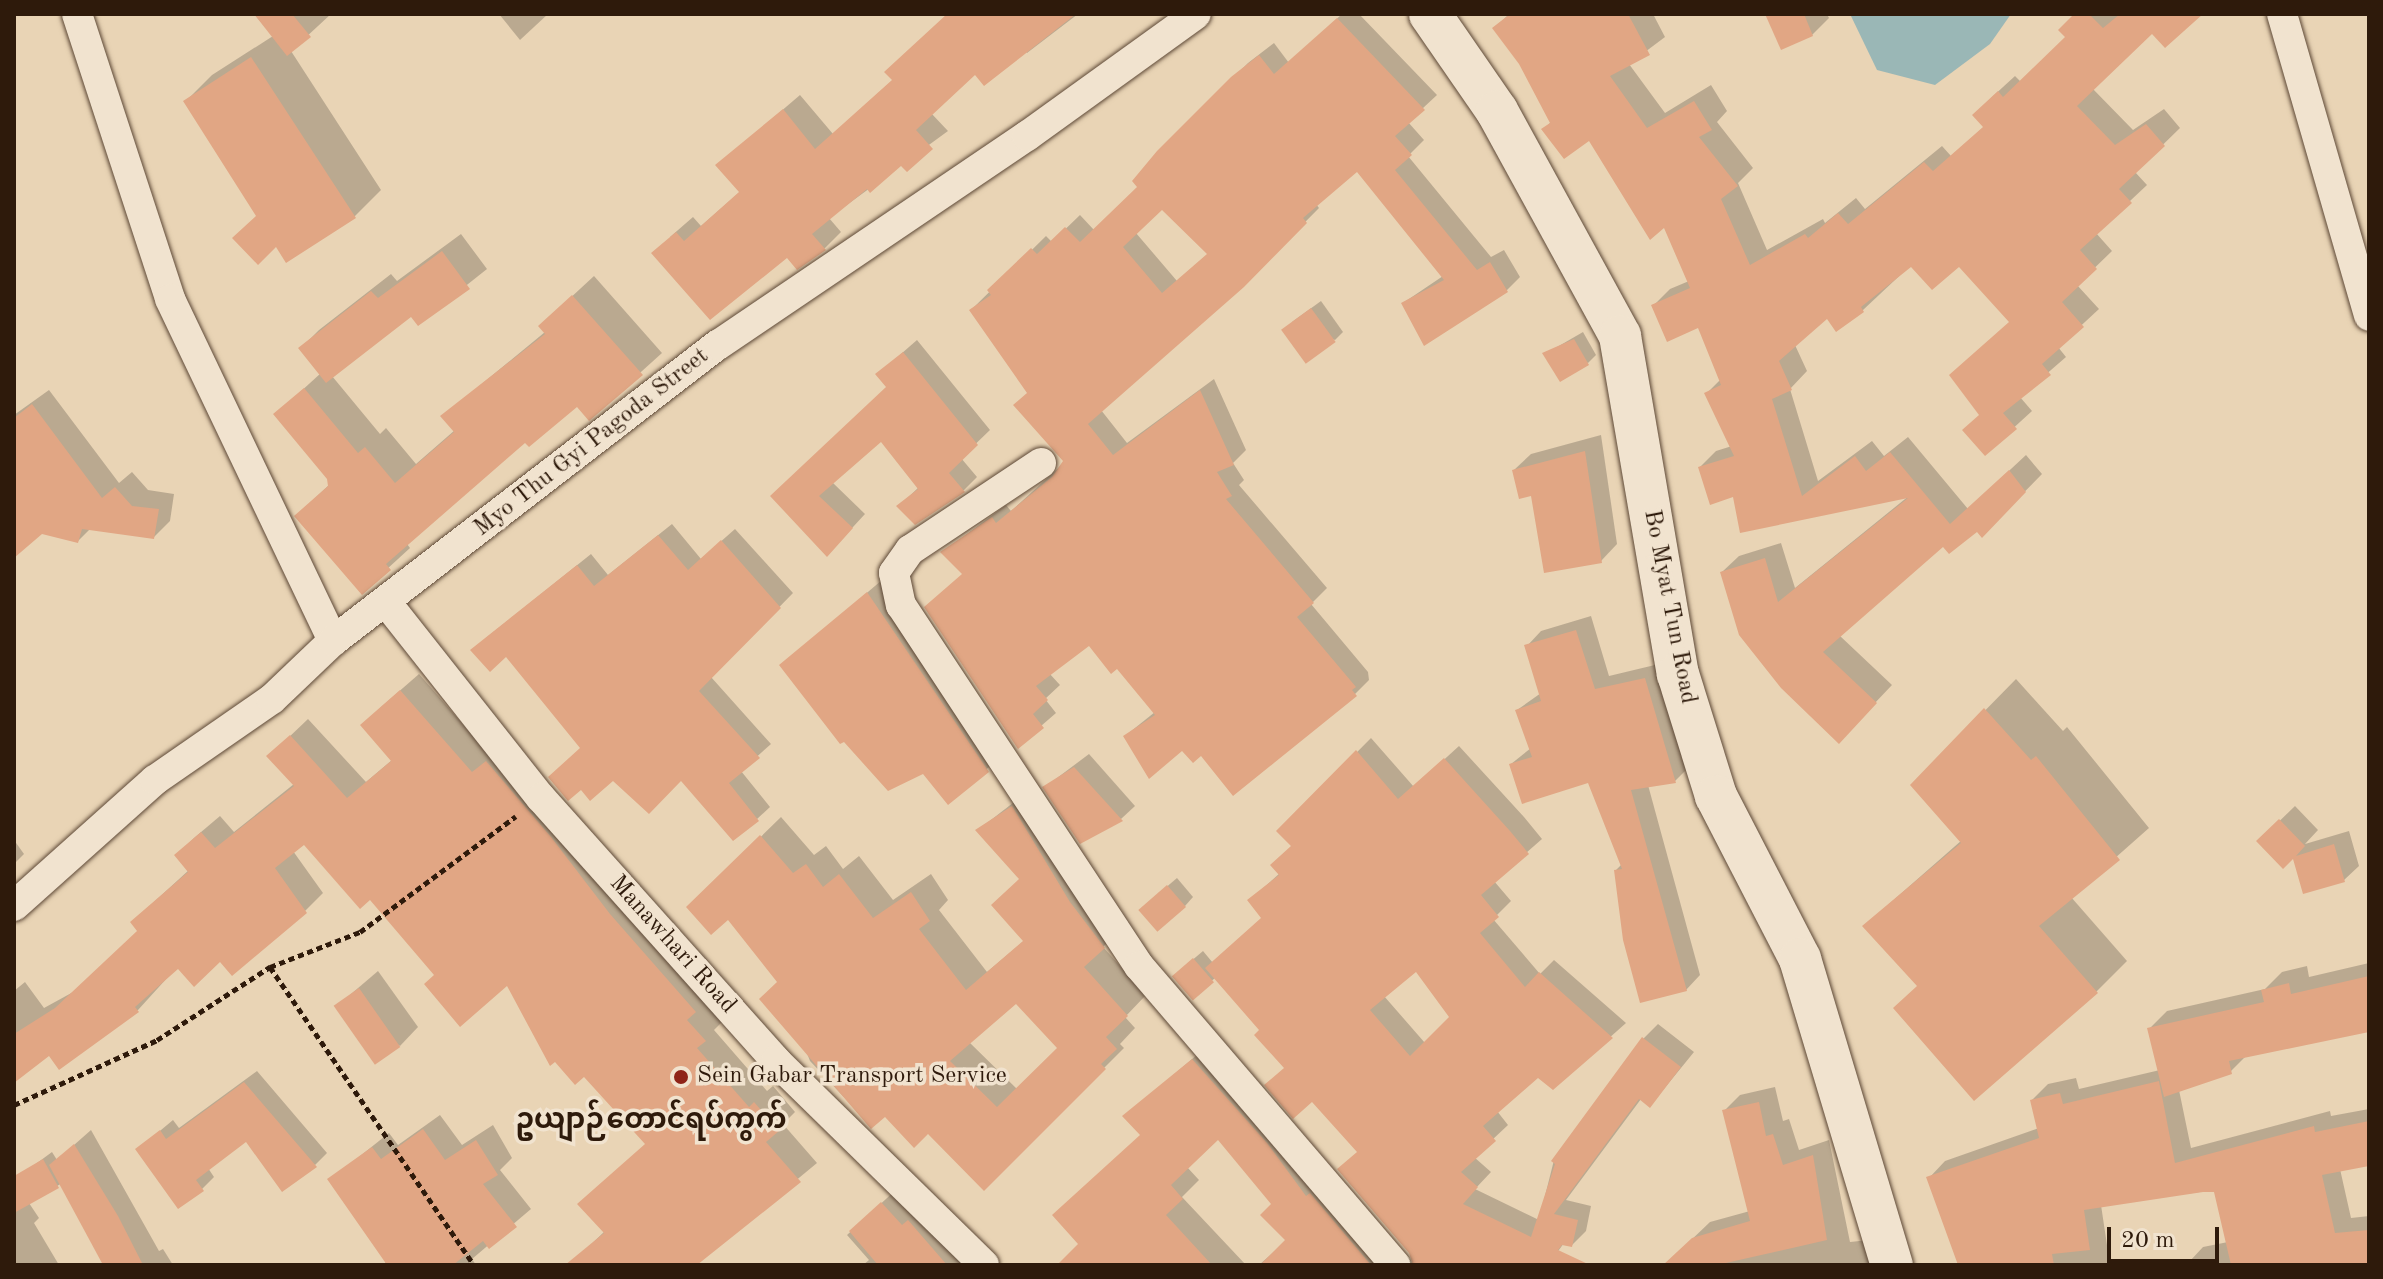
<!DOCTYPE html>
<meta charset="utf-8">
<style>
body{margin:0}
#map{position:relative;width:2383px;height:1279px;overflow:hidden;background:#e9d4b5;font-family:"Old Standard TT","Noto Sans Myanmar",serif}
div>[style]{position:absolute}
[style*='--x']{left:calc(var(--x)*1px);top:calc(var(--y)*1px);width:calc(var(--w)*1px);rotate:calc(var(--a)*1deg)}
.water>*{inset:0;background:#9ab7b6}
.shadow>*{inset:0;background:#0003}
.building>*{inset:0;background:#e1a684;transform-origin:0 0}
.path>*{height:5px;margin-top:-2.5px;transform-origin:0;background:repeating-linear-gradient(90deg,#2e1a0b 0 6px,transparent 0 10px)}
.roads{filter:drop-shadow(0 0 2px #5d4836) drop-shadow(0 0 2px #5d4836)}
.minor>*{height:30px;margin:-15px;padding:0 15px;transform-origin:15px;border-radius:15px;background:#f1e3cf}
.secondary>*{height:42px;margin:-21px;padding:0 21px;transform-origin:21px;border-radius:21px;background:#f1e3cf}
.dots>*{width:22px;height:22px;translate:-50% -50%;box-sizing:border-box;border:4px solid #f1e3cf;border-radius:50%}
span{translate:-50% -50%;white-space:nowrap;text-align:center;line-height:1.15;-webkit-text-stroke:7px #f1e3cf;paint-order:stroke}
.street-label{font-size:24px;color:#2e1a0b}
.poi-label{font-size:24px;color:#2e1a0b}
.left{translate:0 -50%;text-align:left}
.quarter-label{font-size:28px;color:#2e1a0b;font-weight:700}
.frame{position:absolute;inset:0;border:16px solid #2e1a0b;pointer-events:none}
.scale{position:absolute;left:2107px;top:1227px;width:112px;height:36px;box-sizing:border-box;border:4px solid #2e1a0b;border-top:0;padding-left:10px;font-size:24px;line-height:28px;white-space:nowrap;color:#2e1a0b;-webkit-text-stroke:6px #f1e3cf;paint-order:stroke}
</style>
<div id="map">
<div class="water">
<div style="clip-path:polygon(1850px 14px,2011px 14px,1990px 44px,1935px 85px,1877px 70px)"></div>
</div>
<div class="shadow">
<div style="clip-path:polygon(254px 14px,331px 14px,291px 51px,381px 190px,354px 217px,258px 215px,185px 102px,212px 75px,273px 36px)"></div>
<div style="clip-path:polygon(499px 14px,548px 14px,520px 40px)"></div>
<div style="clip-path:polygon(948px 14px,1078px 14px,1027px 53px,1023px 48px,975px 72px,931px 113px,948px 131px,829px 218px,841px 232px,825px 248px,798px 267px,787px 255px,710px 317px,670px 237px,693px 217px,701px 226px,741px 191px,718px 165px,800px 95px,833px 134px,894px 79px)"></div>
<div style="clip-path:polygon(evenodd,1342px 14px,1359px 14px,1437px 95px,1408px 122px,1424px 140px,1408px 156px,1491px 257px,1504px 250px,1520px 277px,1507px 290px,1403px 303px,1443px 276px,1357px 169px,1316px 204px,1319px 208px,1242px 286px,1101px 410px,1127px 443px,1214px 379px,1246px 450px,1233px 463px,1244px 480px,1239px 485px,1327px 588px,1311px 604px,1368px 672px,1369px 680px,1355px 694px,1201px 753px,1125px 736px,1155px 712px,1118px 666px,1089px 643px,1049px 673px,1060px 685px,1045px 699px,1056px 713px,1018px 746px,963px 574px,943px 552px,1006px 505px,1011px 511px,1066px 461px,1029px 392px,971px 310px,1046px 236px,1052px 242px,1080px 215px,1094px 230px,1140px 186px,1158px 153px,1248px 63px,1274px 43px,1289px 63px,1342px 14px,1162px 207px,1209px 253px,1177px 281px,1136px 233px,1162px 207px)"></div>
<div style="clip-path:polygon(1509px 14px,1653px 14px,1665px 37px,1629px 64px,1665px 113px,1711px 85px,1727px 111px,1717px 122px,1753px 168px,1738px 183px,1767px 250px,1823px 219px,1825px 223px,1856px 198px,1865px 209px,1942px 146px,1951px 156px,1985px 126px,1991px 98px,2015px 76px,2021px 82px,2068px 37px,2077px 14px,2199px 14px,2152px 31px,2092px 88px,2133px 130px,2164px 109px,2180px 128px,2135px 172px,2147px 185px,2096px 233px,2112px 251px,2077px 285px,2099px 309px,2058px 347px,2066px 357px,2020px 397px,2032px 411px,1985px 454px,1981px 414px,2011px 321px,1959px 264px,1912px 264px,1863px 310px,1827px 316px,1795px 345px,1807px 371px,1790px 389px,1818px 481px,1872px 441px,1884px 456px,1908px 437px,1968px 509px,2026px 455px,2042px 474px,1982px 535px,1977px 529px,1943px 544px,1839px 635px,1892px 685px,1855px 724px,1722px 572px,1739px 556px,1781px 543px,1795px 588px,1910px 495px,1742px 531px,1735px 495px,1700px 467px,1716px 451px,1732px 446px,1707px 393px,1721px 379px,1699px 325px,1653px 306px,1670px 289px,1689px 281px,1665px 225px,1590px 138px,1544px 129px,1551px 122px,1521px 63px,1494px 29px)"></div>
<div style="clip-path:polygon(1767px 14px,1827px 14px,1829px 18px,1812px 35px)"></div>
<div style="clip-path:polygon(461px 234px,487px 269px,419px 323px,412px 314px,332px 376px,380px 434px,386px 428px,416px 464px,455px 430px,443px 416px,545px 332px,540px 326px,594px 276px,662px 353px,590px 418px,577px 404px,525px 440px,407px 544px,410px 548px,362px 592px,296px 516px,330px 484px,329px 478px,276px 414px,321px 373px,301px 348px,319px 330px,391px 274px,397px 281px)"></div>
<div style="clip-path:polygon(1321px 301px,1343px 332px,1335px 340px,1292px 322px)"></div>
<div style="clip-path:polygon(1583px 332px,1596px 355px,1588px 363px,1545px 354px)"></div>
<div style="clip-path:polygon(917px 340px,990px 430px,961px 458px,977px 477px,964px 490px,899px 506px,919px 487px,881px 439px,832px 482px,865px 514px,841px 540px,773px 496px,888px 387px,878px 374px)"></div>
<div style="clip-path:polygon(49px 390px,119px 483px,132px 472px,148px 490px,174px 494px,170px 521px,154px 537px,91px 528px,78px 541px,42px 532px,14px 532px,14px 415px)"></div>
<div style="clip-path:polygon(1601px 435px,1617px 544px,1601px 561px,1514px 470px,1531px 454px)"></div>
<div style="clip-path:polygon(672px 524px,701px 559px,735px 529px,793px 593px,711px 677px,771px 744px,741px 771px,770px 807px,757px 819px,681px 778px,582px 747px,506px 654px,486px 638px,591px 554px,608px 575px)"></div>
<div style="clip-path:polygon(882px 580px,1002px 756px,948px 802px,924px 771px,781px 666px)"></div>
<div style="clip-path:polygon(1591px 616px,1609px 676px,1659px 664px,1690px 766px,1675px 781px,1648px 785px,1700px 975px,1686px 990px,1616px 870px,1622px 864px,1589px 781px,1511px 764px,1531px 748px,1517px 710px,1541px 693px,1527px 646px,1541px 631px)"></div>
<div style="clip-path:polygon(419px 674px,722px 1022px,714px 1030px,767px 1091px,773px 1086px,795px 1112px,783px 1124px,817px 1163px,694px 1265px,593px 1265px,582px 1253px,605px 1231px,647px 1143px,508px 983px,436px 975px,370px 897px,305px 843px,293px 851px,323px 893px,305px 911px,220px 960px,178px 966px,138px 1010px,60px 1068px,49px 1054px,14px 1082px,14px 991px,25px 982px,44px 1008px,75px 991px,140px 930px,132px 922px,189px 870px,177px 855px,194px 838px,220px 816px,234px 832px,294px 784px,287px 739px,308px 719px,366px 782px,392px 760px,380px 708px)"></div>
<div style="clip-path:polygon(2016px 679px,2063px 731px,2067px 727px,2149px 828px,2071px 897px,2127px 961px,2096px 992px,1919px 985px,1864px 926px,1962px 840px,1912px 785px)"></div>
<div style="clip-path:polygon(evenodd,1371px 738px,1414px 787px,1459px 746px,1524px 817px,1542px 839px,1494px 881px,1511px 901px,1493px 919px,1540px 974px,1554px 960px,1626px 1023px,1553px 1088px,1538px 1075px,1497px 1111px,1508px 1125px,1474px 1157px,1491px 1172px,1475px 1189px,1539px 1220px,1554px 1160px,1644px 1038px,1658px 1024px,1694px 1052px,1650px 1106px,1641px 1099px,1566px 1200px,1591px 1206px,1586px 1231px,1572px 1245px,1564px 1243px,1548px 1265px,1416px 1265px,1359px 1151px,1286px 1067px,1262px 1030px,1216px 977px,1193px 998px,1183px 968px,1203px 951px,1213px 963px,1263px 917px,1250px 900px,1280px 873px,1293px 845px,1279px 831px,1371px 738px,1416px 969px,1452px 1017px,1425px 1043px,1384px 996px,1416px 969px)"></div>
<div style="clip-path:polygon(1089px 754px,1135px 806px,1121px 819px,1045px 787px)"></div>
<div style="clip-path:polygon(evenodd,1032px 788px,1123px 927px,1103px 947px,1146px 995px,1125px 1017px,1135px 1028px,1120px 1044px,1124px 1048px,984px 1188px,928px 1131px,885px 1114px,871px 1126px,810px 1061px,779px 981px,728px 917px,689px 907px,781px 817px,814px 855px,826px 846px,843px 869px,859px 856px,893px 900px,931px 874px,948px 900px,939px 910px,987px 972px,1025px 940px,1021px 878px,978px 830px,1032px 788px,1016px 1001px,1060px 1048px,1017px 1089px,969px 1042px,1016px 1001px)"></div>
<div style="clip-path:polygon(2295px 806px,2318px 830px,2305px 844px,2349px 831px,2359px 866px,2344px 880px,2259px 841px)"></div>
<div style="clip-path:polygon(14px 840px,24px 854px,14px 864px)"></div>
<div style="clip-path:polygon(1177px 878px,1193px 897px,1185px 906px,1150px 901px)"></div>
<div style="clip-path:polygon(2369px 963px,2369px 1028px,2247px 1055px,2230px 1072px,2179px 1090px,2191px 1148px,2330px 1111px,2331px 1116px,2369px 1109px,2369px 1164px,2340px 1169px,2351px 1218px,2369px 1216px,2369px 1265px,2176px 1265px,2189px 1262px,2203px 1247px,2228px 1242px,2215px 1190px,2101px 1205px,2110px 1265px,1973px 1265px,1929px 1178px,1945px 1161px,2039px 1128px,2032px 1100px,2048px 1084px,2076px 1078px,2079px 1089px,2160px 1070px,2149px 1029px,2167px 1011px,2265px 989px,2282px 972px,2307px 966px,2309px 977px)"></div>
<div style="clip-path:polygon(378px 971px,418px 1027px,400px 1046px,337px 1006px)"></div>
<div style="clip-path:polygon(1211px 1043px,1404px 1265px,1259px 1265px,1287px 1240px,1273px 1204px,1218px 1137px,1187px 1167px,1199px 1180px,1182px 1197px,1246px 1265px,1059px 1265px,1081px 1244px,1142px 1134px,1125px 1116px)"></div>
<div style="clip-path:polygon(257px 1071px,327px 1153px,315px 1165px,246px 1139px,208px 1168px,214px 1177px,202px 1189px,137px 1150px,173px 1120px,179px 1128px)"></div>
<div style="clip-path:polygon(1775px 1087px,1783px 1121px,1789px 1119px,1799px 1150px,1829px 1140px,1850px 1242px,1879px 1239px,1883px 1265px,1665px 1265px,1710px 1222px,1750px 1211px,1724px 1111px,1740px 1095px)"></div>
<div style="clip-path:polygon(440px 1115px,462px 1145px,493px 1125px,512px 1158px,500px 1170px,531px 1209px,472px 1259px,476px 1265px,383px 1265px,387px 1261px,330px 1180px,389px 1133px,398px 1145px)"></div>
<div style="clip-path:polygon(91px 1130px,159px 1251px,163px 1249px,173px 1265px,106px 1265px,62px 1183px,29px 1203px,39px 1218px,34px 1223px,59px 1265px,14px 1265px,14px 1180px,52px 1152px,57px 1160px)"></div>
<div style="clip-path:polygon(900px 1186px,976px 1265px,863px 1265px,869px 1260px,847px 1235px)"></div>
</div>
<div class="building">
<div style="clip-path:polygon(254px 14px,292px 14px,311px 37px,287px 56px)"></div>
<div style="clip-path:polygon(947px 14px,1076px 14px,984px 86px,975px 75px,916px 130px,933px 149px,907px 172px,901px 166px,870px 193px,867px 189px,812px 234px,826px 250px,797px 270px,787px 258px,710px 320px,651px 253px,676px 232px,684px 241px,739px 192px,715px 165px,783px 109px,815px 149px,892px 80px,884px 72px)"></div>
<div style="clip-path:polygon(1510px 14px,1628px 14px,1650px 55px,1610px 76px,1647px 128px,1694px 101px,1712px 130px,1699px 137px,1738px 186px,1721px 199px,1750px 265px,1805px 234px,1808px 238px,1838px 213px,1848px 224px,1924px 162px,1933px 171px,1983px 127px,1972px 115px,1998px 91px,2003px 97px,2065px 37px,2058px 30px,2074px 14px,2089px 14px,2103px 28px,2120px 14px,2203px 14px,2165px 48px,2152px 34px,2077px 106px,2115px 145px,2146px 124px,2165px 146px,2119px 189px,2132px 203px,2080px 250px,2097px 269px,2062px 302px,2084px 327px,2042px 364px,2051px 375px,2003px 413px,2017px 429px,1985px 456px,1962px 430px,1979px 415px,1949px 375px,2009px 322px,1959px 267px,1932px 290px,1911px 267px,1861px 307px,1864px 312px,1836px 332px,1827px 319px,1779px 361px,1792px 390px,1772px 399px,1802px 496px,1855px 456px,1866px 471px,1890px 452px,1950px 524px,2009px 470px,2026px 492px,1982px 538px,1977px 532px,1949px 554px,1943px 547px,1823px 652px,1877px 703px,1839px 744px,1781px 688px,1739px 635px,1720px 572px,1765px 558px,1778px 602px,1908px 498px,1740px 533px,1733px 497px,1710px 505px,1698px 467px,1734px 456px,1704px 393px,1721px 385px,1698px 328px,1667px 342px,1651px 305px,1690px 288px,1664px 228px,1650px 240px,1589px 141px,1564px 159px,1541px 129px,1550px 123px,1519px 64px,1492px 28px)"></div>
<div style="clip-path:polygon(1765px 14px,1804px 14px,1813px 36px,1781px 50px)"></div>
<div style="clip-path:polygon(evenodd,1337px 18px,1425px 110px,1395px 136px,1412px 155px,1395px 170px,1477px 270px,1490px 262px,1508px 292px,1424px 346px,1401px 303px,1444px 280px,1357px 172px,1303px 218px,1307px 223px,1244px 287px,1088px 424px,1113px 455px,1200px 390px,1234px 465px,1217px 472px,1232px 496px,1226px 499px,1314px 603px,1297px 617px,1356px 687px,1352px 690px,1357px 696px,1233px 796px,1201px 756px,1193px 763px,1182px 751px,1149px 779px,1123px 736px,1155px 715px,1117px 669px,1111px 674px,1089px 646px,1036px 686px,1048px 700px,1033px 714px,1044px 728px,1018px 749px,924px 607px,962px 574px,940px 552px,992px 517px,996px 523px,1052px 477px,1063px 461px,1013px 405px,1027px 393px,969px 310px,991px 295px,987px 290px,1031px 248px,1037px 254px,1065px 227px,1080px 242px,1137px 187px,1132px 181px,1157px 151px,1231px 77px,1259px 55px,1274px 74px,1337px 18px,1162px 210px,1207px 254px,1162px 293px,1123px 247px,1162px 210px)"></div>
<div style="clip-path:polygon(251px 57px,356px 218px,286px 263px,276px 247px,258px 265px,232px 238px,256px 216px,183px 101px)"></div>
<div style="clip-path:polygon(442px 251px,470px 289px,418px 326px,411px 317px,326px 383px,298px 348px,371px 291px,378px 298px)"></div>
<div style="clip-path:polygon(572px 295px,643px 375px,589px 421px,577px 407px,529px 447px,525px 443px,386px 564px,391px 570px,362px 595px,294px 516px,328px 486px,327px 479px,273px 414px,304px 388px,358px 453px,365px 447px,395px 483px,454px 432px,440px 416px,545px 334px,538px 326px)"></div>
<div style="left:1311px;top:308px;width:42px;height:37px;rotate:54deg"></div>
<div style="clip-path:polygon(1574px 339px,1589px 365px,1560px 382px,1542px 353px)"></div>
<div style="clip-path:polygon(903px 352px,978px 445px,949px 473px,965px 492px,915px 525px,896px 506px,918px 489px,881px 442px,819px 496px,853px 528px,827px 557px,770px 496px,886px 387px,875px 374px)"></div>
<div style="clip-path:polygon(32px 404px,102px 498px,115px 487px,132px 506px,159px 509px,154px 539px,82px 529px,78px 543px,42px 534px,14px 558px,14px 418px)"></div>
<div style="clip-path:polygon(1585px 451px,1602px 563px,1544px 573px,1531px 496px,1519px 499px,1512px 470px)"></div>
<div style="clip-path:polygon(658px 535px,688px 570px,721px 540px,781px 608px,699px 691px,760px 758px,729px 783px,759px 821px,733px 841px,681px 781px,649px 814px,613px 781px,590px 801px,581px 790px,568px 801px,548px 777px,580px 748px,506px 657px,490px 672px,470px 650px,577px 565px,594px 586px)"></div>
<div style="clip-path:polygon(867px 592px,989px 772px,948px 805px,923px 774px,888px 791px,844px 742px,840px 744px,779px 665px)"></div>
<div style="clip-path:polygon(1576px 630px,1595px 689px,1645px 678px,1676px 783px,1631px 790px,1687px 991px,1640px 1003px,1623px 940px,1614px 870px,1622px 869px,1588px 783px,1522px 804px,1509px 764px,1532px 757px,1515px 710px,1541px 701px,1524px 645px)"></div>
<div style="clip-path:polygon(400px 690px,472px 772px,486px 761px,551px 837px,610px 914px,696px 1012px,687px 1020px,706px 1041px,697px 1048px,749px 1107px,754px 1102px,779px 1131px,766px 1142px,801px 1182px,697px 1265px,565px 1265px,604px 1233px,577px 1204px,645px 1144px,584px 1077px,575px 1085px,555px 1062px,550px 1066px,507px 986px,460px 1027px,424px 984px,434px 975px,370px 900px,360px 909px,304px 845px,275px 868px,307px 913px,232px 976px,220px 962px,194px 987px,178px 969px,135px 1007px,139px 1012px,59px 1070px,49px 1056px,14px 1083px,14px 1034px,55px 1008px,137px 931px,130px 922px,188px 872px,174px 855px,201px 832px,215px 848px,294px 786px,266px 756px,290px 735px,347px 798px,391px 761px,360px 725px)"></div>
<div style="clip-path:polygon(1984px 708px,2031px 760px,2036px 756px,2120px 860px,2039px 926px,2098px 993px,1974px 1101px,1893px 1008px,1917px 986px,1862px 926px,1961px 843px,1910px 785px)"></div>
<div style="clip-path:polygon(evenodd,1356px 750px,1398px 799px,1444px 758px,1510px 831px,1529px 854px,1481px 895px,1499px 917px,1480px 933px,1525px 987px,1539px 972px,1613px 1038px,1553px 1090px,1538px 1078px,1483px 1126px,1496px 1141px,1461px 1172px,1478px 1187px,1463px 1204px,1531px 1237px,1555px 1164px,1551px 1161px,1642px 1037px,1681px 1067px,1650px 1108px,1639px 1099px,1554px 1214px,1578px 1220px,1572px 1247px,1562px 1245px,1558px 1250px,1590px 1265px,1413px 1265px,1409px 1253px,1337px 1169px,1357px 1152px,1312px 1102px,1293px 1119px,1264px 1085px,1284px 1068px,1254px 1035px,1259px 1030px,1205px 968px,1261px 918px,1247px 900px,1279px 875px,1270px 865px,1291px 846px,1276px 831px,1356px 750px,1416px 972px,1449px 1017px,1410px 1056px,1370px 1010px,1416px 972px)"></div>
<div style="clip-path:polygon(1074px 767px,1123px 821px,1080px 844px,1042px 787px)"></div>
<div style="clip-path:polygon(evenodd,1012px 806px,1070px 902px,1105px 948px,1084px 967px,1128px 1016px,1106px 1037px,1117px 1049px,1101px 1064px,1106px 1069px,984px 1191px,928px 1134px,914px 1148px,885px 1117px,871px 1129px,759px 999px,777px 982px,728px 920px,711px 935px,686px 907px,760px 835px,793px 873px,806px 864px,823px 887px,839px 874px,873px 918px,911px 892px,930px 921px,919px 929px,966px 990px,1023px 941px,991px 905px,1019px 879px,975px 830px,1012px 806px,1016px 1004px,1057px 1048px,997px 1107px,950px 1061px,1016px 1004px)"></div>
<div style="clip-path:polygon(2279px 819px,2305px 846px,2296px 856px,2334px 844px,2345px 882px,2303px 894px,2293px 859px,2283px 869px,2256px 841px)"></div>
<div style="left:1167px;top:885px;width:29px;height:38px;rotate:49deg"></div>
<div style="left:1193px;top:958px;width:32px;height:28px;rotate:49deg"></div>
<div style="clip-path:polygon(2369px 976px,2369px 1032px,2229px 1061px,2232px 1074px,2164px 1097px,2147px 1028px,2264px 1002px,2261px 990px,2289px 983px,2291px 994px)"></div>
<div style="left:359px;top:988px;width:72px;height:31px;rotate:55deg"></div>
<div style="clip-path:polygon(1192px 1059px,1267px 1143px,1306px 1196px,1310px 1193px,1371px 1265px,1260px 1265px,1285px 1240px,1260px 1215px,1271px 1204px,1218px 1140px,1171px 1185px,1183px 1199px,1166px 1215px,1212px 1265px,1057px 1265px,1078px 1244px,1052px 1215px,1140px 1135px,1122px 1116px)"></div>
<div style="clip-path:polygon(2159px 1081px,2175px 1163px,2314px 1126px,2315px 1132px,2369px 1121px,2369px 1166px,2322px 1175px,2335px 1233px,2369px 1230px,2369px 1265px,2231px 1265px,2214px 1192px,2203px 1192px,2084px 1210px,2090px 1250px,2052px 1254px,2054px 1265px,1958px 1265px,1926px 1177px,2039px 1138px,2030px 1100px,2060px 1093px,2063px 1104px)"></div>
<div style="clip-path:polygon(244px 1082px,317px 1167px,282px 1192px,246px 1142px,196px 1180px,204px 1191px,178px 1209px,135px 1149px,160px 1130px,166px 1139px)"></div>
<div style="clip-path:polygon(1759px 1102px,1766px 1136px,1773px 1134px,1783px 1165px,1813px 1155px,1827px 1240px,1717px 1265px,1663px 1265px,1692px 1238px,1750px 1221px,1722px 1110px)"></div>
<div style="clip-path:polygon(423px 1129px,445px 1160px,476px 1140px,498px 1175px,483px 1184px,517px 1227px,489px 1249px,483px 1241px,453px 1265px,387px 1265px,327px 1179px,372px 1147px,381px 1159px)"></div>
<div style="clip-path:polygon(74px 1144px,118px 1216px,143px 1265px,103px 1265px,49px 1165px)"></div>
<div style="clip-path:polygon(43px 1159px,59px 1188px,14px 1213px,14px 1176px)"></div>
<div style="clip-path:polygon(881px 1202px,902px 1225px,908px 1220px,947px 1265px,878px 1265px,849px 1231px)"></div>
</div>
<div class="path">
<div style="--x:270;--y:967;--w:361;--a:55.6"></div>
<div style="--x:14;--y:1105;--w:157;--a:-24.4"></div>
<div style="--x:157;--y:1040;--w:135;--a:-32.9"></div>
<div style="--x:270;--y:967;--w:97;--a:-21.3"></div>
<div style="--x:360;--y:932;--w:194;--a:-36.6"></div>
</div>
<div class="roads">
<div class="minor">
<div style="--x:77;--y:14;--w:300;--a:71.9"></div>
<div style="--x:170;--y:299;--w:379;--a:64.5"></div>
<div style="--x:2282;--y:14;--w:314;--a:73.9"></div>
<div style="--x:1041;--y:463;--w:157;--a:146.4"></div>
<div style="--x:910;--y:550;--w:28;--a:125"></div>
<div style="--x:894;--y:573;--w:33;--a:78"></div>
<div style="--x:901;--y:605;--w:432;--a:56.6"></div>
<div style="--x:1139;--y:966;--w:394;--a:49.4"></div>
<div style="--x:386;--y:602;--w:250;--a:51.7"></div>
<div style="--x:541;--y:798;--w:353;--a:48.2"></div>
<div style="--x:776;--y:1061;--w:291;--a:44.4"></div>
<div style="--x:14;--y:906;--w:189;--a:-41.8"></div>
<div style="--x:155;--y:780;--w:142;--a:-34.7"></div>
<div style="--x:272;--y:699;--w:84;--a:-43.6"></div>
<div style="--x:333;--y:641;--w:486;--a:-37.6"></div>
<div style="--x:718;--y:345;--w:373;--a:-34.1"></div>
<div style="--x:1027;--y:136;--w:208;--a:-35.8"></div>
</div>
<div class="secondary">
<div style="--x:1430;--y:14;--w:118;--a:55.4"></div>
<div style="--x:1497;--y:111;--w:256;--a:61.3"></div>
<div style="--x:1620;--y:336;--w:343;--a:80.3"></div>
<div style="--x:1678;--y:674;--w:128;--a:72.7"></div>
<div style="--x:1716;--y:796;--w:183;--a:62.7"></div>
<div style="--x:1800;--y:959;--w:320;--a:73.3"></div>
</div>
</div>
<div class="dots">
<div style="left:681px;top:1077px;background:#8f2418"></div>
</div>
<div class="street-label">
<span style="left:592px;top:443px;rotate:-38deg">Myo Thu Gyi Pagoda Street</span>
<span style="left:1669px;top:607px;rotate:79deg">Bo Myat Tun Road</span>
<span style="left:672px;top:945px;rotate:48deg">Manawhari Road</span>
</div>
<div class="poi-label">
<span class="left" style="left:697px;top:1077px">Sein Gabar Transport Service</span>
</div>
<div class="quarter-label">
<span style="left:651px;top:1121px">ဥယျာဉ်တောင်ရပ်ကွက်</span>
</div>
<div class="frame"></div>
<div class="scale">20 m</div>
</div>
